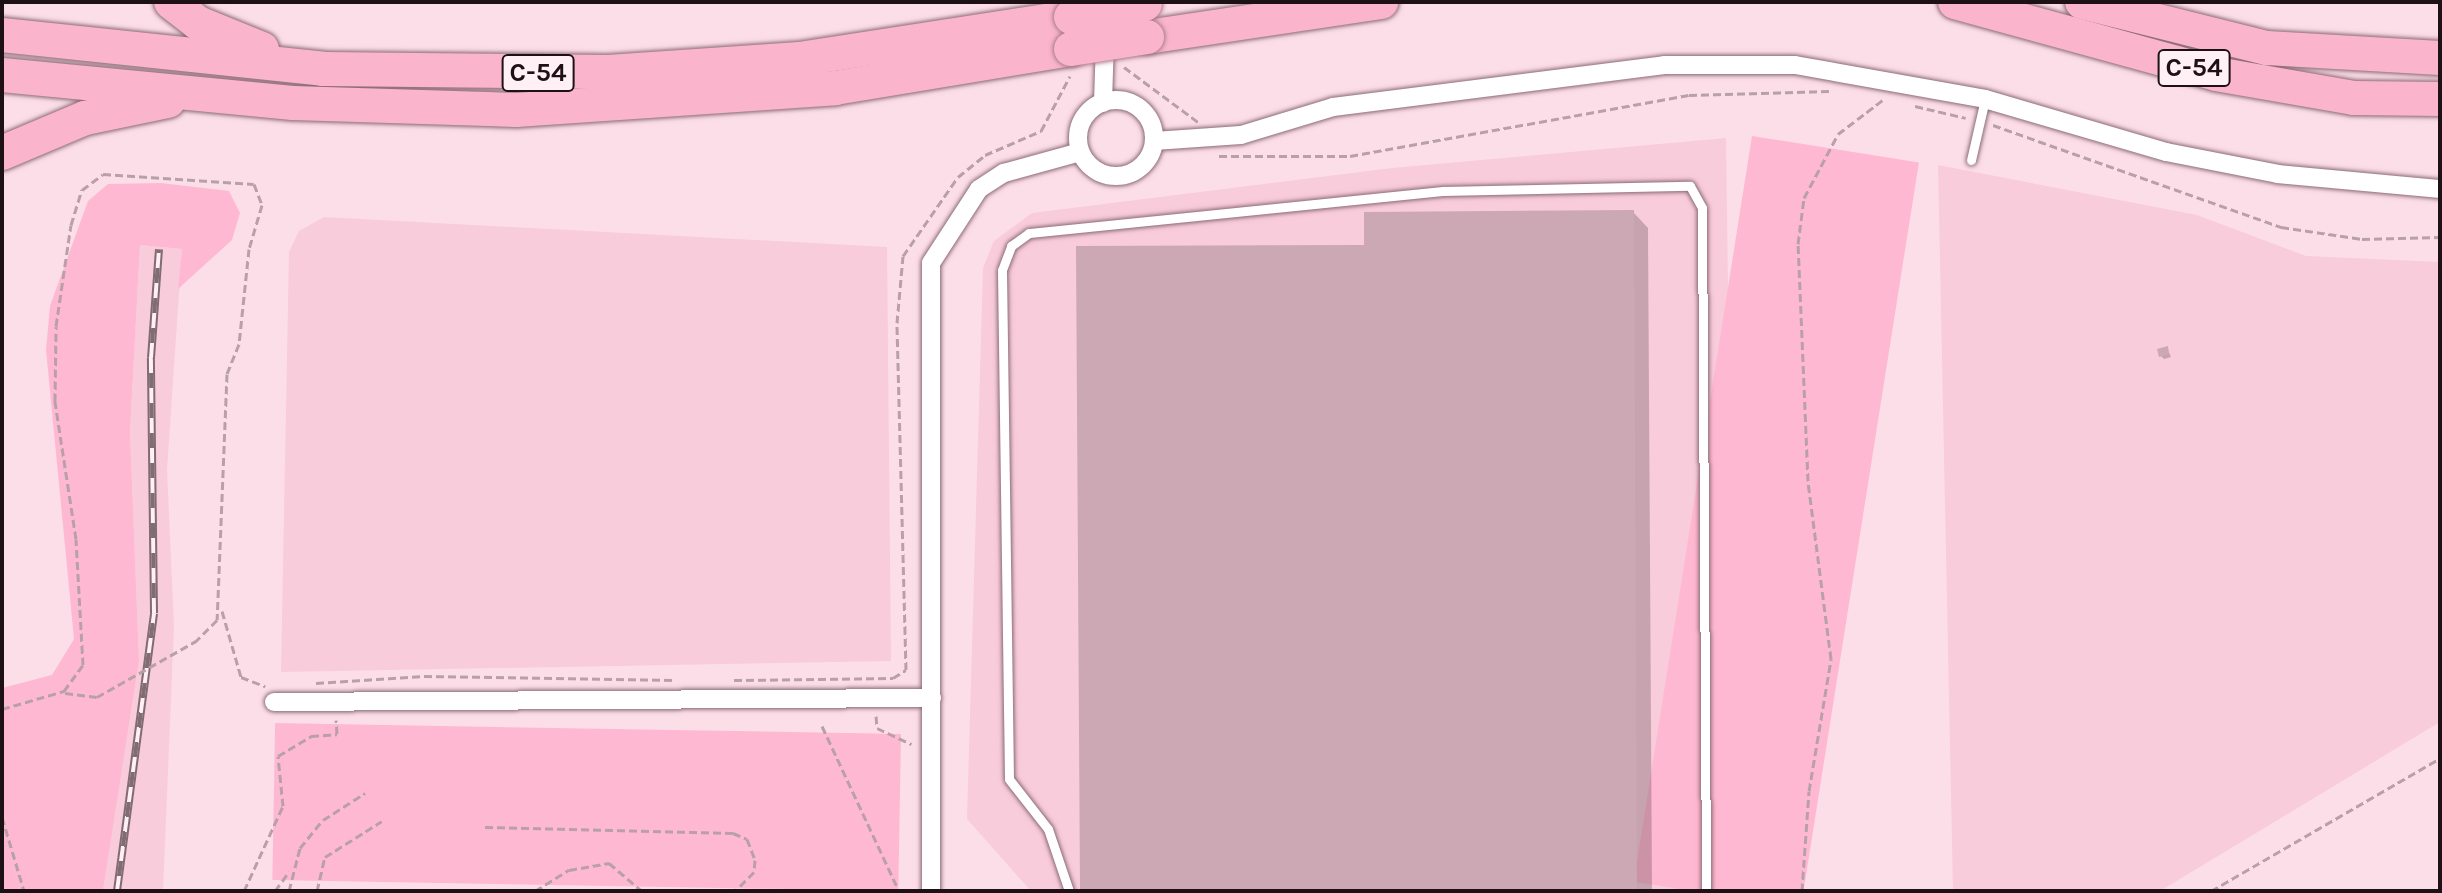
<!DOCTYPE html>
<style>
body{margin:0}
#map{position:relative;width:2442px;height:893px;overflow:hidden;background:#fcdee8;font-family:Karla,sans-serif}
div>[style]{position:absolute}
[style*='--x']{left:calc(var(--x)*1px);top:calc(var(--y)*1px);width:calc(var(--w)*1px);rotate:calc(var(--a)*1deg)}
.built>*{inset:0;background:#f9ccdb}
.green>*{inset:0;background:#ffb8d1;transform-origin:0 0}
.shadow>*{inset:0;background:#0003}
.building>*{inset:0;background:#cba8b4}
.path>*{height:3px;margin-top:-1.5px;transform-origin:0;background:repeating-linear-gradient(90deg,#b9a0a8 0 8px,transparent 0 12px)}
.roads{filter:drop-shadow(0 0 2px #8c6b76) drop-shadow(0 0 2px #8c6b76)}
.lane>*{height:9px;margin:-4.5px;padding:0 4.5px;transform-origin:4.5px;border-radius:4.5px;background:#fff}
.street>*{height:18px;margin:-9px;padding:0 9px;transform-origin:9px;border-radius:9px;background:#fff}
.street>.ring{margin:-9px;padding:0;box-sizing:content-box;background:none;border:18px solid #fff;border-radius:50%}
.highway>*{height:34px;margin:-17px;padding:0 17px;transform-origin:17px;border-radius:17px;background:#fab5cd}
.rail>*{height:8px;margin-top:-4px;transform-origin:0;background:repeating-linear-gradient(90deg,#fff0f5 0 15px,#806c72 0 30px);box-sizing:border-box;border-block:2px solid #806c72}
.path-bridge>*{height:3px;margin-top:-1.5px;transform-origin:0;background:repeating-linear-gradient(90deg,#b9a0a8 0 8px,transparent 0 12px)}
.bridges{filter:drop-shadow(0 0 2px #ad7c8d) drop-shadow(0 0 2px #ad7c8d)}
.highway-bridge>*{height:34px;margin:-17px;padding:0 17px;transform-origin:17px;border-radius:17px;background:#fab5cd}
span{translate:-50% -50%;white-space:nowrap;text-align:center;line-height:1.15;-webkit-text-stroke:6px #fff0f5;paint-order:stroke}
.shield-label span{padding:2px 6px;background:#fff0f5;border:2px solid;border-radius:6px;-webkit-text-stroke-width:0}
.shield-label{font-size:26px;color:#1d1115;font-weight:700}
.frame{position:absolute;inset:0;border:4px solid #1d1115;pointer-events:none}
</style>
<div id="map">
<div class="built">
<div style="clip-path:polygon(1726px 138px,1736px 891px,1031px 891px,967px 819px,983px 268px,994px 241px,1032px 213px,1392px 168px)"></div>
<div style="clip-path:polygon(1938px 165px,2197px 215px,2306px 256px,2440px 262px,2440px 722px,2160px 891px,1953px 891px)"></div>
<div style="clip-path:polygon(324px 217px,887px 247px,891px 661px,281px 672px,289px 252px,299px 231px)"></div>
<div style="clip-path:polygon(140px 245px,182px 249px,167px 470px,174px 626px,163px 891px,103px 891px,139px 661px,130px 432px)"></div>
</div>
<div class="green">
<div style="left:1752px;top:136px;width:169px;height:755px;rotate:9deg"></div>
<div style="clip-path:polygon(161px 183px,229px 191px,240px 213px,232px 240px,178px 289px,182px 249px,140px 245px,130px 432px,139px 661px,103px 891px,2px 891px,2px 688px,52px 675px,74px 639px,46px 350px,50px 306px,88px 201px,108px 184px)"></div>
<div style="left:901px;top:734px;width:157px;height:626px;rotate:91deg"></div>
</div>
<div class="shadow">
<div style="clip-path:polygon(1633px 212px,1648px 228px,1652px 891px,1082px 891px,1366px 247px)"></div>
<div style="clip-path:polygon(2167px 348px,2171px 357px,2164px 359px,2161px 356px)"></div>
</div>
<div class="building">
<div style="clip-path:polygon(1634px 210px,1637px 891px,1080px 891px,1076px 246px,1364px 245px,1364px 212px)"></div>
<div style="clip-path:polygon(2168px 346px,2169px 354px,2159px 357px,2157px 349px)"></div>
</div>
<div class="path">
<div style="--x:1124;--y:67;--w:92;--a:36.6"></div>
<div style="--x:1915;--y:106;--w:52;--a:13.2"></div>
<div style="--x:1993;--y:125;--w:306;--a:19.5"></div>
<div style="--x:2281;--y:227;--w:82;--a:8.4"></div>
<div style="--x:2362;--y:239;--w:78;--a:-1.5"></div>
<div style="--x:1219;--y:156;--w:131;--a:0"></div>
<div style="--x:1350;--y:156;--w:344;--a:-10.2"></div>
<div style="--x:1689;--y:95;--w:140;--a:-1.6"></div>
<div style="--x:222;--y:611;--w:69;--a:73.9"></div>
<div style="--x:241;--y:677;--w:26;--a:21"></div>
<div style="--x:734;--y:680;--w:159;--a:-0.7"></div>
<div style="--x:893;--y:678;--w:15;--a:-32"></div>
<div style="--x:906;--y:670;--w:347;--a:-91.5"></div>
<div style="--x:897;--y:323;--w:67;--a:-84.9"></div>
<div style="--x:903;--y:256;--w:96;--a:-55.2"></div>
<div style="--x:958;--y:177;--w:35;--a:-39"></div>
<div style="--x:985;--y:155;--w:61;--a:-23.2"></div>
<div style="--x:1041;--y:131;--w:62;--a:-62.2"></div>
<div style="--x:316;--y:683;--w:108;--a:-3.7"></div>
<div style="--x:424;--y:676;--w:251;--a:0.9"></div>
<div style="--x:65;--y:693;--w:32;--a:7"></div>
<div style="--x:2;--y:709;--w:65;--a:-16.2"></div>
<div style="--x:64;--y:691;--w:32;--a:-54"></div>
<div style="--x:83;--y:665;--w:126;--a:-93.2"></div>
<div style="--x:76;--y:539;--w:140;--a:-98.7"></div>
<div style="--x:55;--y:401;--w:75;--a:-89.2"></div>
<div style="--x:56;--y:326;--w:102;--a:-81.6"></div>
<div style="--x:71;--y:225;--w:37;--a:-73"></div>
<div style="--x:82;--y:190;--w:26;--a:-37"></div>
<div style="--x:103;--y:174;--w:151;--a:3.8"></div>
<div style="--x:254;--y:184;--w:22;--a:69"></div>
<div style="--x:262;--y:205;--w:46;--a:106.5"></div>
<div style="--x:249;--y:249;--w:96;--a:96"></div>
<div style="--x:239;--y:344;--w:32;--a:112"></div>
<div style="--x:227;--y:374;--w:246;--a:92.3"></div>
<div style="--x:217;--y:620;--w:30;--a:135"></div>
<div style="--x:876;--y:716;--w:12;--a:85"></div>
<div style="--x:877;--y:728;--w:38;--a:25"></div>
<div style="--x:822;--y:726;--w:182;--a:65"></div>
<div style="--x:2;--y:817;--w:77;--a:73.4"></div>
<div style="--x:485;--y:827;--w:248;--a:1.4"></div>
<div style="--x:733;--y:833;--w:15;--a:23"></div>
<div style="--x:747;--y:839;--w:22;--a:69"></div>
<div style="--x:755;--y:860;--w:12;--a:95"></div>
<div style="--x:754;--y:872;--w:27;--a:135"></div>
<div style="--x:244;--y:891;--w:94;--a:-65.4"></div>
<div style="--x:283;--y:806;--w:50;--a:-95.7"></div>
<div style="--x:278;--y:756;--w:39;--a:-31"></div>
<div style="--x:311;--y:736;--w:26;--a:-4"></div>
<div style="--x:337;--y:734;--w:14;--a:-94"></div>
<div style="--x:275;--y:891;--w:24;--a:-54"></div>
<div style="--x:289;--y:891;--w:44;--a:-75.7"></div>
<div style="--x:300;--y:848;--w:36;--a:-51"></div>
<div style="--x:323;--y:820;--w:50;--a:-32.7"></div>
<div style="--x:317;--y:891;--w:35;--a:-77"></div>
<div style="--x:325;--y:857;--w:67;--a:-32.3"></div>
<div style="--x:535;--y:891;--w:40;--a:-32"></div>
<div style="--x:569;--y:870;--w:41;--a:-9.9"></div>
<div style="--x:609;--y:863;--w:43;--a:40.3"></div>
<div style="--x:1802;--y:891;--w:100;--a:-86"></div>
<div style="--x:1809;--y:791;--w:134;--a:-80.5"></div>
<div style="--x:1831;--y:659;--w:179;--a:-97.4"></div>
<div style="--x:1808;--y:481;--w:237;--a:-92.4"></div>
<div style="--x:1798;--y:244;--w:46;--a:-82.6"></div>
<div style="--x:1804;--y:198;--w:72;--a:-62"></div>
<div style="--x:1838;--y:134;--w:58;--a:-37.3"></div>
<div style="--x:2211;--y:891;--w:265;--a:-30.1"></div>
</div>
<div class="roads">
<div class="lane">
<div style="--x:1971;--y:160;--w:63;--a:-77.1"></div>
<div style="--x:1069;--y:891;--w:65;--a:-108.7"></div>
<div style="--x:1048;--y:829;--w:63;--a:-128"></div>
<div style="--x:1009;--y:779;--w:509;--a:-90.79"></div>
<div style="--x:1002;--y:270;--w:26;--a:-69"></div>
<div style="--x:1011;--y:246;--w:22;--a:-36"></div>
<div style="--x:1029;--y:233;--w:416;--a:-5.8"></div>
<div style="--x:1443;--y:191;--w:247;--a:-1.2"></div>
<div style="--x:1690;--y:186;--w:25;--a:61"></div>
<div style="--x:1702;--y:208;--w:683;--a:89.66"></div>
</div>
<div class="street">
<div class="ring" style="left:1078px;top:100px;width:58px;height:58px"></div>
<div style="--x:1103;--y:103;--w:65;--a:-88.2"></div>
<div style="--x:1154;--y:141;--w:87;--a:-3.9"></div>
<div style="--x:1241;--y:135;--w:96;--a:-16.9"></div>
<div style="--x:1333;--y:107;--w:334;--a:-7.2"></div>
<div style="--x:1664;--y:65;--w:131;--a:0"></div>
<div style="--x:1795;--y:65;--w:193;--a:10.1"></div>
<div style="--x:1985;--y:99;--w:189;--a:16.3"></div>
<div style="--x:2166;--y:152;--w:114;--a:11.1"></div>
<div style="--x:2278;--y:174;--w:163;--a:5.3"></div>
<div style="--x:274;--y:702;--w:658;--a:-0.35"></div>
<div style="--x:931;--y:891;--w:628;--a:-90"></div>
<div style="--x:931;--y:263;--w:88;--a:-57"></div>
<div style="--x:979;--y:189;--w:30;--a:-33"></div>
<div style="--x:1004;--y:173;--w:79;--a:-15.4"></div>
</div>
<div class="highway">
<div style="--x:171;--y:2;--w:34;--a:38"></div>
<div style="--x:198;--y:23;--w:69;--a:22.1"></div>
<div style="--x:1955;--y:2;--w:271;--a:15.4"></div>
<div style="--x:2216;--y:74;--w:140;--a:9.9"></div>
<div style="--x:2354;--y:98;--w:86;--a:0.7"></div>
<div style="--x:2082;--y:2;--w:191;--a:14"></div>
<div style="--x:2267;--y:48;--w:173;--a:3.3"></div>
<div style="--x:2;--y:35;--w:323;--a:6"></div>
<div style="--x:323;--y:69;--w:285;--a:0.6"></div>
<div style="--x:608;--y:72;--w:192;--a:-3.9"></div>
<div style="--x:800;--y:59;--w:274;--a:-8.8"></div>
<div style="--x:1147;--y:37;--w:237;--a:-8.5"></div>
<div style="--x:2;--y:75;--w:292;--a:5.5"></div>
<div style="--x:293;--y:103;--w:223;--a:1.8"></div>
<div style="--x:516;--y:110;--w:320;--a:-3.9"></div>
<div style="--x:835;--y:88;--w:239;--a:-9.4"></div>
<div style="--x:2;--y:153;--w:90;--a:-22.9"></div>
<div style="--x:85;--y:118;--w:85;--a:-11.6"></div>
</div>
</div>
<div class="rail">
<div style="--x:117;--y:891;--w:280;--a:-82.4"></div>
<div style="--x:154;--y:613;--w:255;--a:-90.7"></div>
<div style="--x:151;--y:358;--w:109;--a:-85.8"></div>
</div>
<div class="path-bridge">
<div style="--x:97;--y:697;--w:114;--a:-29.5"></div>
</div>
<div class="bridges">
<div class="highway-bridge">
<div style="--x:1071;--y:17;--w:75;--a:-10"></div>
<div style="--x:1071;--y:49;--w:77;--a:-9"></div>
</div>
</div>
<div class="shield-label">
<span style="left:2194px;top:68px">C-54</span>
<span style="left:538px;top:73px">C-54</span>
</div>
<div class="frame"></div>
</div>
